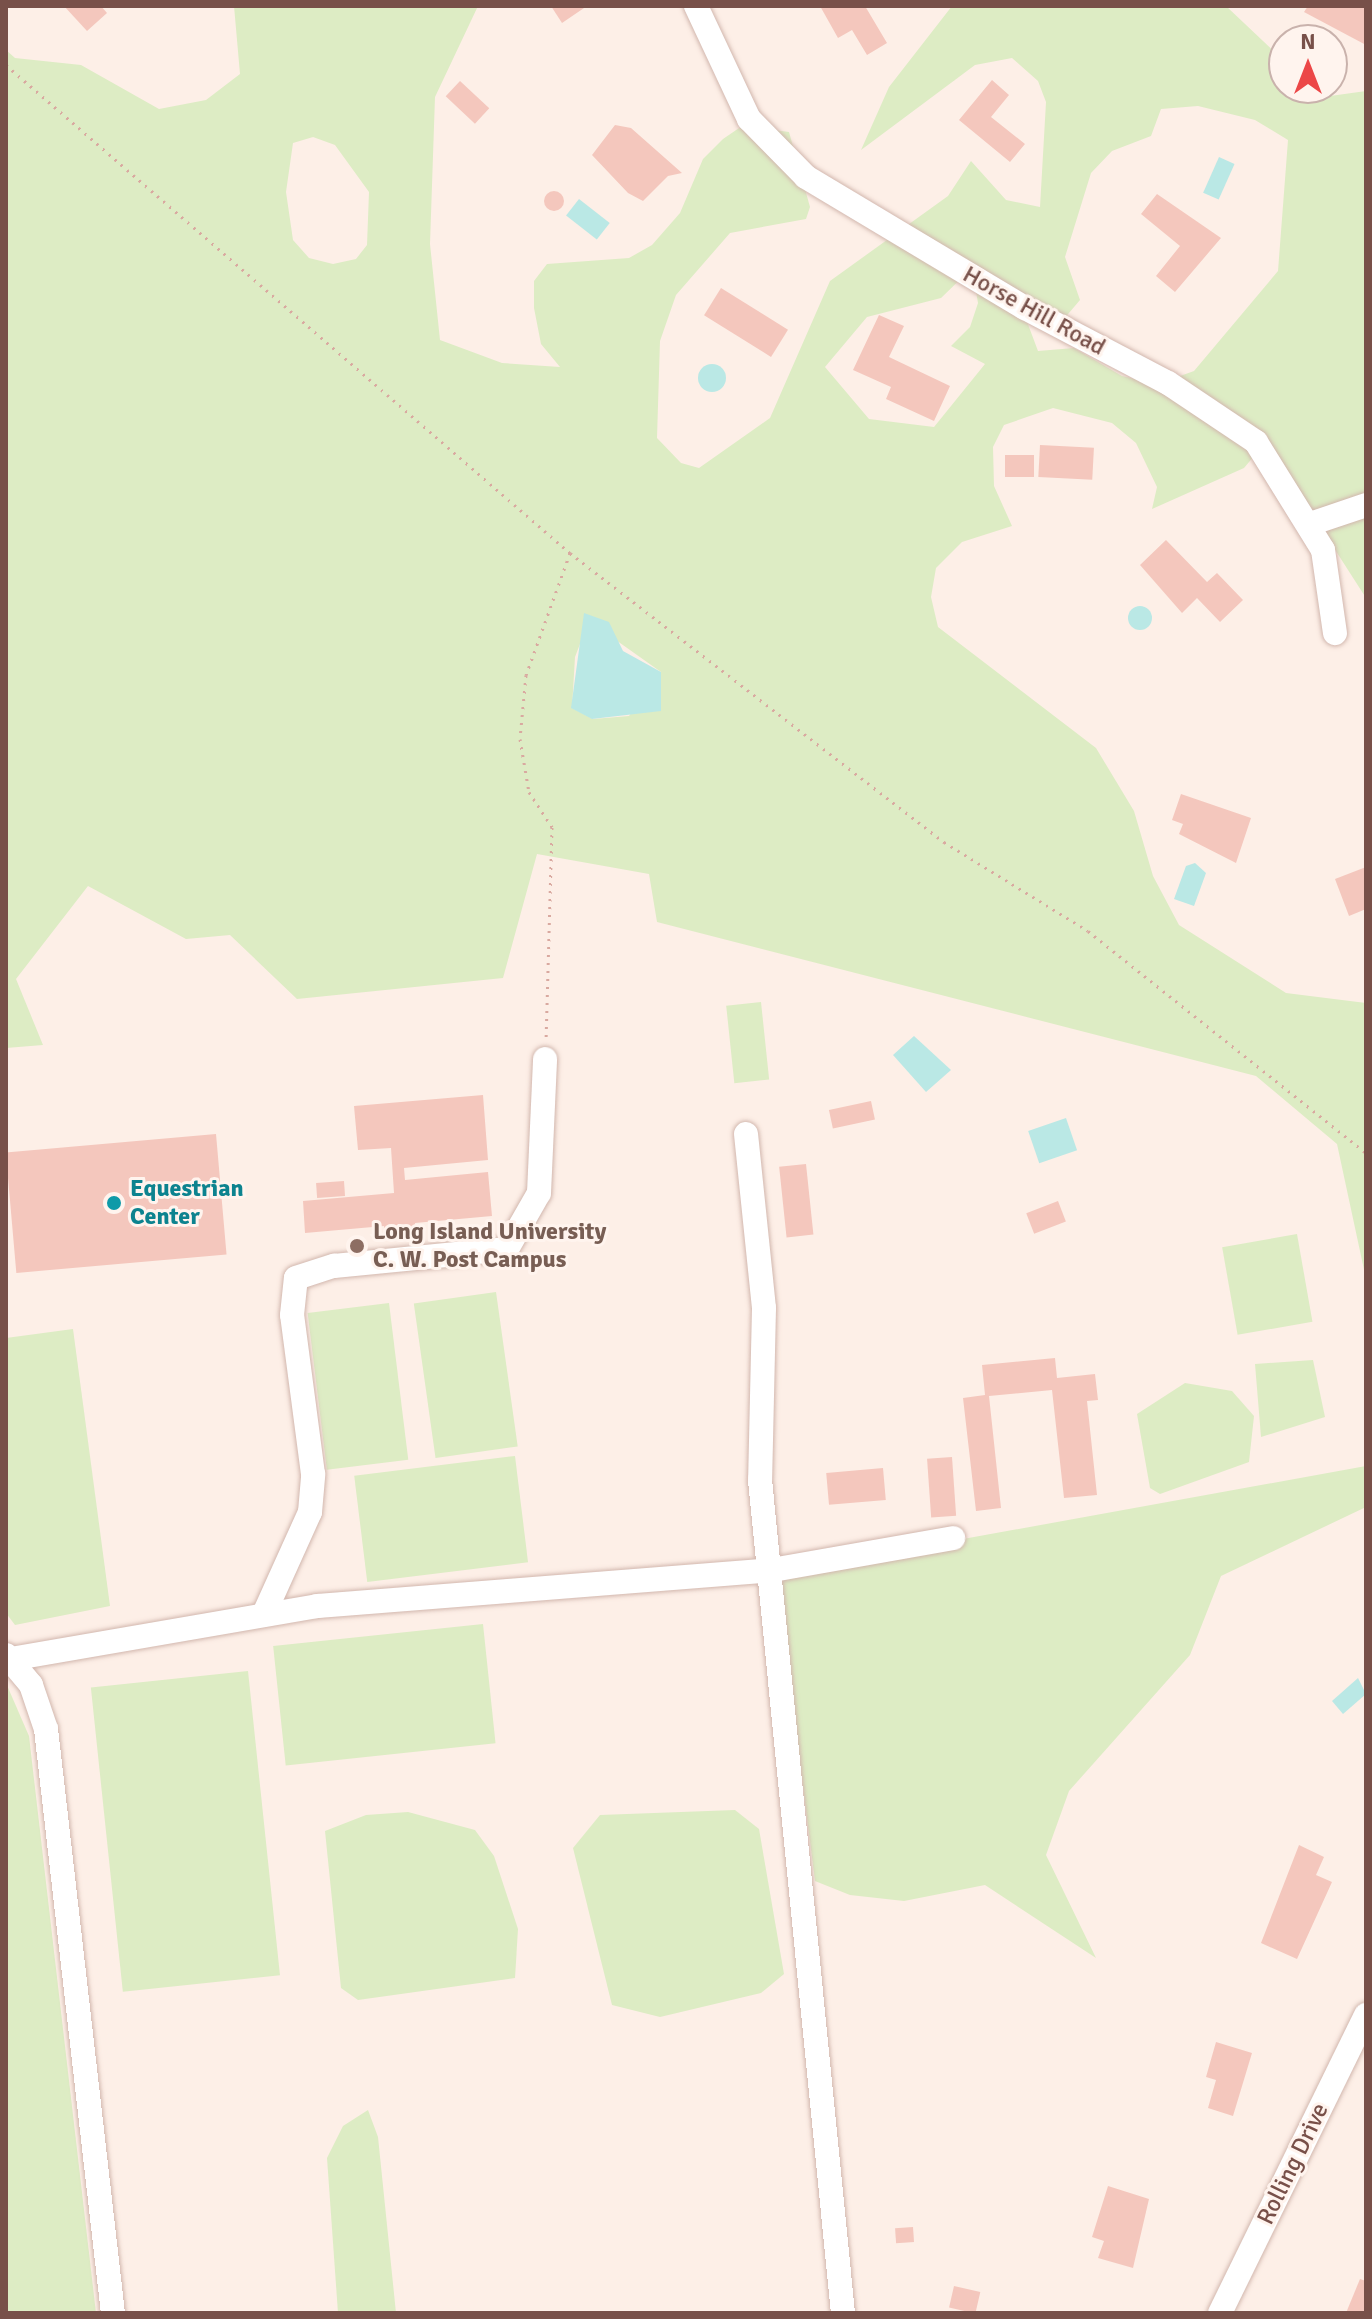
<!DOCTYPE html>
<style>
body{margin:0}
#map{position:relative;width:1372px;height:2319px;overflow:hidden;background:#fdefe7;font-family:Signika,sans-serif}
div>[style]{position:absolute}
[style*='--x']{left:calc(var(--x)*1px);top:calc(var(--y)*1px);width:calc(var(--w)*1px);rotate:calc(var(--a)*1deg)}
.green>*{inset:0;background:#ddecc4;transform-origin:0 0}
.water>*{inset:0;background:#bae8e5;transform-origin:0 0}
.round{border-radius:50%}
.building>*{inset:0;background:#f4c7bd;transform-origin:0 0}
.path>*{height:3px;margin-top:-1.5px;transform-origin:0;background:repeating-linear-gradient(90deg,#d9a9a0 0 2px,transparent 0 8px)}
.roads{filter:drop-shadow(0 0 2px #d2b7ae) drop-shadow(0 0 2px #d2b7ae)}
.minor>*{height:24px;margin:-12px;padding:0 12px;transform-origin:12px;border-radius:12px;background:#fff}
.dots>*{width:22px;height:22px;translate:-50% -50%;box-sizing:border-box;border:4px solid #fff4ee;border-radius:50%}
span{translate:-50% -50%;white-space:nowrap;text-align:center;line-height:1.15;-webkit-text-stroke:6px #fff4ee;paint-order:stroke}
.street-label{font-size:24px;color:#785049}
.culture-label{font-size:24px;color:#0d838f;font-weight:700}
.left{translate:0 -50%;text-align:left}
.education-label{font-size:24px;color:#785e54;font-weight:700}
.frame{position:absolute;inset:0;border:8px solid #785049;pointer-events:none}
.north{position:absolute;left:1268px;top:24px;width:80px;height:80px;box-sizing:border-box;background:#fff4ee;border:2px solid #c9b2ac;border-radius:50%;rotate:0deg;font-size:22px;font-weight:700;line-height:32px;text-align:center;color:#785049}
.north::after{content:'';display:block;margin:auto;width:28px;height:36px;background:#ec4747;clip-path:polygon(50% 0,100% 100%,50% 72%,0 100%)}
</style>
<div id="map">
<div class="green">
<div style="clip-path:polygon(evenodd,234px 6px,478px 6px,435px 97px,430px 244px,440px 340px,502px 363px,560px 367px,541px 344px,534px 308px,534px 281px,547px 264px,629px 258px,652px 245px,680px 213px,703px 159px,723px 139px,742px 126px,789px 132px,810px 207px,806px 219px,730px 233px,676px 295px,660px 341px,657px 438px,681px 463px,699px 468px,770px 418px,830px 281px,948px 196px,971px 161px,1006px 200px,1040px 207px,1046px 102px,1038px 81px,1012px 58px,975px 65px,861px 150px,889px 87px,952px 6px,1226px 6px,1284px 61px,1284px 88px,1313px 88px,1323px 97px,1366px 91px,1366px 598px,1266px 442px,1244px 468px,1152px 509px,1157px 487px,1136px 443px,1112px 423px,1053px 408px,1004px 425px,993px 447px,994px 486px,1012px 526px,962px 542px,936px 568px,931px 597px,938px 627px,1096px 748px,1134px 811px,1153px 876px,1179px 925px,1286px 993px,1366px 1003px,1366px 1279px,1337px 1144px,1256px 1076px,657px 922px,649px 874px,537px 854px,503px 978px,297px 999px,230px 935px,186px 939px,88px 886px,16px 979px,43px 1045px,6px 1048px,6px 50px,15px 58px,81px 65px,159px 109px,206px 100px,240px 74px,234px 6px,1198px 106px,1255px 120px,1288px 140px,1278px 271px,1194px 371px,1158px 384px,1122px 376px,1074px 348px,1038px 351px,1026px 319px,1063px 320px,1080px 300px,1065px 257px,1091px 173px,1112px 151px,1151px 136px,1161px 109px,1198px 106px,234px 6px,313px 137px,335px 145px,369px 192px,367px 245px,356px 259px,333px 264px,309px 258px,293px 240px,286px 192px,293px 143px,313px 137px,234px 6px,972px 268px,978px 303px,970px 327px,951px 346px,985px 364px,934px 427px,869px 419px,825px 367px,867px 317px,941px 298px,972px 268px,234px 6px,613px 638px,661px 672px,629px 716px,593px 719px,572px 708px,575px 657px,580px 644px,613px 638px)"></div>
<div style="left:761px;top:1002px;width:78px;height:35px;rotate:84deg"></div>
<div style="left:1297px;top:1234px;width:89px;height:76px;rotate:80deg"></div>
<div style="left:496px;top:1292px;width:156px;height:83px;rotate:82deg"></div>
<div style="left:389px;top:1303px;width:158px;height:82px;rotate:83deg"></div>
<div style="clip-path:polygon(73px 1329px,110px 1606px,15px 1625px,6px 1613px,6px 1338px)"></div>
<div style="clip-path:polygon(1313px 1360px,1325px 1417px,1261px 1437px,1255px 1364px)"></div>
<div style="clip-path:polygon(1185px 1383px,1232px 1391px,1254px 1416px,1249px 1462px,1160px 1494px,1150px 1488px,1137px 1414px)"></div>
<div style="left:515px;top:1456px;width:107px;height:162px;rotate:83deg"></div>
<div style="clip-path:polygon(1366px 1466px,1366px 1507px,1221px 1576px,1190px 1655px,1069px 1791px,1046px 1855px,1096px 1958px,985px 1885px,904px 1901px,850px 1895px,815px 1881px,776px 1573px)"></div>
<div style="left:483px;top:1624px;width:120px;height:211px;rotate:84deg"></div>
<div style="left:248px;top:1671px;width:306px;height:158px;rotate:84deg"></div>
<div style="clip-path:polygon(6px 1683px,29px 1736px,96px 2313px,6px 2313px)"></div>
<div style="clip-path:polygon(735px 1810px,759px 1829px,784px 1974px,761px 1993px,660px 2017px,612px 2005px,573px 1848px,600px 1815px)"></div>
<div style="clip-path:polygon(408px 1812px,475px 1830px,494px 1856px,518px 1929px,515px 1978px,358px 2000px,341px 1988px,325px 1831px,366px 1815px)"></div>
<div style="clip-path:polygon(368px 2110px,378px 2137px,396px 2313px,338px 2313px,327px 2158px,343px 2126px)"></div>
</div>
<div class="water">
<div style="left:1219px;top:157px;width:17px;height:39px;rotate:24deg"></div>
<div style="left:579px;top:199px;width:39px;height:21px;rotate:38deg"></div>
<div class="round" style="left:698px;top:364px;width:28px;height:28px"></div>
<div class="round" style="left:1128px;top:606px;width:24px;height:24px"></div>
<div style="clip-path:polygon(584px 613px,609px 622px,623px 651px,661px 672px,661px 711px,592px 719px,571px 708px)"></div>
<div style="clip-path:polygon(1195px 863px,1206px 873px,1194px 906px,1174px 899px,1186px 866px)"></div>
<div style="clip-path:polygon(914px 1036px,951px 1070px,926px 1092px,893px 1055px)"></div>
<div style="left:1066px;top:1118px;width:34px;height:40px;rotate:71deg"></div>
<div style="clip-path:polygon(1358px 1678px,1366px 1694px,1343px 1714px,1332px 1701px)"></div>
</div>
<div class="building">
<div style="clip-path:polygon(64px 6px,101px 6px,107px 13px,87px 31px)"></div>
<div style="clip-path:polygon(551px 6px,587px 6px,562px 23px)"></div>
<div style="clip-path:polygon(820px 6px,865px 6px,887px 43px,867px 55px,852px 30px,838px 38px)"></div>
<div style="clip-path:polygon(1308px 6px,1366px 6px,1366px 45px,1304px 12px)"></div>
<div style="clip-path:polygon(992px 80px,1009px 95px,991px 117px,1025px 144px,1010px 162px,959px 120px)"></div>
<div style="left:460px;top:81px;width:40px;height:21px;rotate:43deg"></div>
<div style="clip-path:polygon(615px 125px,631px 128px,682px 173px,668px 176px,643px 201px,628px 193px,592px 155px)"></div>
<div class="round" style="left:544px;top:191px;width:20px;height:20px"></div>
<div style="clip-path:polygon(1157px 194px,1221px 238px,1175px 292px,1156px 276px,1180px 246px,1141px 214px)"></div>
<div style="left:721px;top:288px;width:79px;height:32px;rotate:32deg"></div>
<div style="clip-path:polygon(879px 315px,904px 326px,889px 357px,950px 386px,934px 421px,886px 399px,891px 387px,853px 370px)"></div>
<div style="left:1040px;top:445px;width:54px;height:32px;rotate:3deg"></div>
<div style="left:1005px;top:455px;width:29px;height:22px"></div>
<div style="clip-path:polygon(1166px 540px,1207px 582px,1217px 573px,1243px 600px,1220px 622px,1197px 598px,1182px 613px,1140px 565px)"></div>
<div style="clip-path:polygon(1181px 794px,1251px 818px,1236px 863px,1179px 834px,1183px 824px,1172px 820px)"></div>
<div style="clip-path:polygon(1366px 867px,1366px 909px,1349px 916px,1335px 879px)"></div>
<div style="clip-path:polygon(483px 1095px,488px 1160px,404px 1168px,405px 1180px,488px 1172px,492px 1216px,415px 1223px,416px 1237px,385px 1239px,384px 1226px,305px 1233px,303px 1201px,394px 1193px,391px 1148px,358px 1150px,354px 1106px)"></div>
<div style="left:871px;top:1101px;width:19px;height:43px;rotate:78deg"></div>
<div style="left:216px;top:1134px;width:121px;height:211px;rotate:85deg"></div>
<div style="left:806px;top:1164px;width:71px;height:27px;rotate:84deg"></div>
<div style="left:344px;top:1181px;width:15px;height:28px;rotate:86deg"></div>
<div style="left:1058px;top:1201px;width:22px;height:34px;rotate:69deg"></div>
<div style="clip-path:polygon(1055px 1358px,1057px 1378px,1095px 1374px,1098px 1400px,1087px 1401px,1097px 1495px,1064px 1498px,1052px 1390px,989px 1396px,1001px 1508px,976px 1511px,963px 1398px,985px 1395px,982px 1365px)"></div>
<div style="left:952px;top:1457px;width:59px;height:25px;rotate:86deg"></div>
<div style="left:883px;top:1468px;width:32px;height:57px;rotate:85deg"></div>
<div style="clip-path:polygon(1299px 1845px,1324px 1857px,1316px 1875px,1332px 1882px,1297px 1959px,1261px 1943px)"></div>
<div style="clip-path:polygon(1216px 2042px,1252px 2053px,1233px 2116px,1208px 2108px,1216px 2080px,1206px 2077px)"></div>
<div style="clip-path:polygon(1108px 2186px,1149px 2199px,1133px 2268px,1098px 2258px,1104px 2241px,1092px 2237px)"></div>
<div style="left:913px;top:2227px;width:15px;height:18px;rotate:86deg"></div>
<div style="clip-path:polygon(1360px 2279px,1366px 2281px,1366px 2313px,1346px 2313px)"></div>
<div style="left:954px;top:2286px;width:27px;height:22px;rotate:13deg"></div>
</div>
<div class="path">
<div style="--x:6;--y:65;--w:746;--a:40.87"></div>
<div style="--x:570;--y:553;--w:130;--a:109.8"></div>
<div style="--x:526;--y:675;--w:64;--a:95.4"></div>
<div style="--x:520;--y:739;--w:54;--a:80.4"></div>
<div style="--x:529;--y:792;--w:42;--a:56.7"></div>
<div style="--x:552;--y:827;--w:212;--a:91.6"></div>
<div style="--x:570;--y:553;--w:473;--a:37.7"></div>
<div style="--x:944;--y:842;--w:169;--a:31.7"></div>
<div style="--x:1088;--y:931;--w:356;--a:38.6"></div>
</div>
<div class="roads">
<div class="minor">
<div style="--x:696;--y:6;--w:125;--a:64.9"></div>
<div style="--x:749;--y:119;--w:81;--a:45.5"></div>
<div style="--x:806;--y:177;--w:255;--a:30.9"></div>
<div style="--x:1025;--y:308;--w:161;--a:27.7"></div>
<div style="--x:1168;--y:383;--w:106;--a:33.8"></div>
<div style="--x:1256;--y:442;--w:127;--a:58.2"></div>
<div style="--x:1323;--y:550;--w:84;--a:81.8"></div>
<div style="--x:1310;--y:524;--w:59;--a:-18.7"></div>
<div style="--x:746;--y:1134;--w:175;--a:84.1"></div>
<div style="--x:764;--y:1308;--w:172;--a:91.3"></div>
<div style="--x:760;--y:1480;--w:837;--a:84.31"></div>
<div style="--x:264;--y:1614;--w:112;--a:-65.7"></div>
<div style="--x:310;--y:1512;--w:38;--a:-85"></div>
<div style="--x:313;--y:1474;--w:160;--a:-97.5"></div>
<div style="--x:292;--y:1315;--w:37;--a:-84"></div>
<div style="--x:296;--y:1278;--w:40;--a:-18"></div>
<div style="--x:334;--y:1266;--w:174;--a:-5.6"></div>
<div style="--x:507;--y:1249;--w:64;--a:-60.3"></div>
<div style="--x:539;--y:1193;--w:134;--a:-87.4"></div>
<div style="--x:6;--y:1655;--w:39;--a:50"></div>
<div style="--x:31;--y:1685;--w:46;--a:71.2"></div>
<div style="--x:46;--y:1729;--w:588;--a:83.46"></div>
<div style="--x:11;--y:1659;--w:311;--a:-9.8"></div>
<div style="--x:317;--y:1606;--w:456;--a:-4.5"></div>
<div style="--x:772;--y:1570;--w:184;--a:-10"></div>
<div style="--x:1220;--y:2313;--w:332;--a:-63.9"></div>
</div>
</div>
<div class="dots">
<div style="left:114px;top:1203px;background:#0f9aa8"></div>
<div style="left:357px;top:1246px;background:#8d6e63"></div>
</div>
<div class="street-label">
<span style="left:1034px;top:311px;rotate:29deg">Horse Hill Road</span>
<span style="left:1293px;top:2164px;rotate:-64deg">Rolling Drive</span>
</div>
<div class="culture-label">
<span class="left" style="left:130px;top:1203px">Equestrian<br>Center</span>
</div>
<div class="education-label">
<span class="left" style="left:373px;top:1246px">Long Island University<br>C. W. Post Campus</span>
</div>
<div class="frame"></div>
<div class="north">N</div>
</div>
